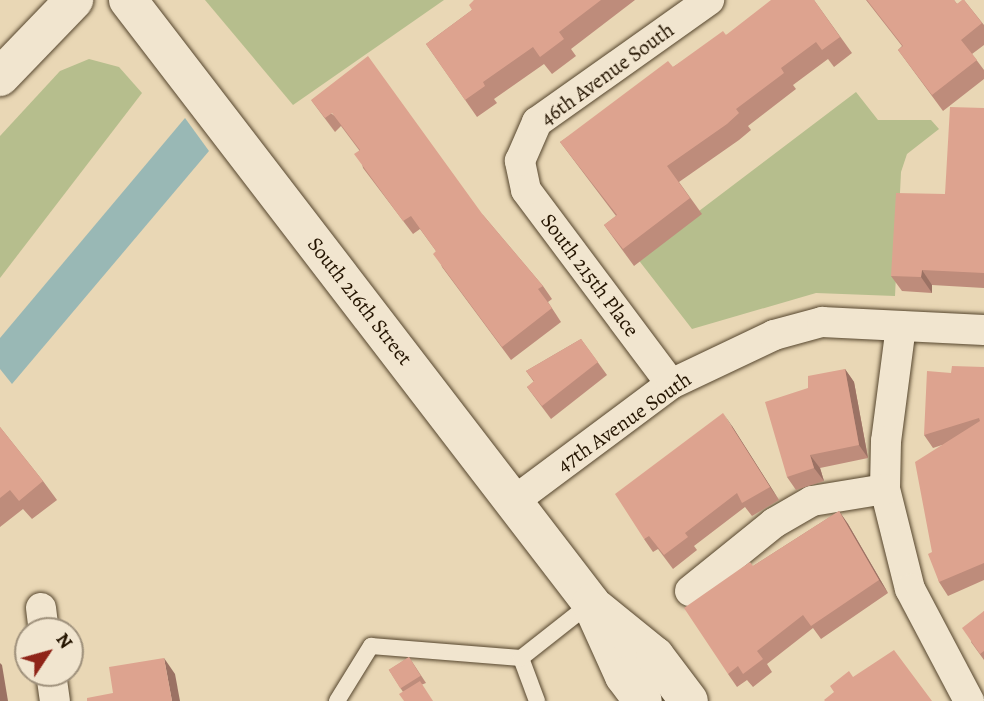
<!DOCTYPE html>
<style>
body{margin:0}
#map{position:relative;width:984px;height:701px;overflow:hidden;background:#e9d7b5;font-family:Alegreya,serif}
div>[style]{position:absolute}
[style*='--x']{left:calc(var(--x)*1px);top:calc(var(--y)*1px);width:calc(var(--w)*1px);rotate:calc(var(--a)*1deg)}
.green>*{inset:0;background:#b6be8d}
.water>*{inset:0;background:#99b8b5}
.roads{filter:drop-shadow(0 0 2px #55452d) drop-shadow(0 0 2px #55452d)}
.lane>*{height:16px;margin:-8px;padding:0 8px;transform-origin:8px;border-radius:8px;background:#f1e5cf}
.street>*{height:30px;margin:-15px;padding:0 15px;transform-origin:15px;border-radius:15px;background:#f1e5cf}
.secondary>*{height:38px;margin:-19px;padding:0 19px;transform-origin:19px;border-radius:19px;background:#f1e5cf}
.wall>*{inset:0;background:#be8c7b}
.shaded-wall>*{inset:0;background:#9b7264}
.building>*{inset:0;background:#dda38f;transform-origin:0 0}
span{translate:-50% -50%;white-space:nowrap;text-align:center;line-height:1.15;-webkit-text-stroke:5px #f1e5cf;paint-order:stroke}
.street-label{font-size:21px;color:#241400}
.north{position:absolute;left:14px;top:617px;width:70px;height:70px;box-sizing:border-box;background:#f1e5cf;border:2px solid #9f917c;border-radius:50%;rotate:54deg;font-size:19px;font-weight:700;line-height:28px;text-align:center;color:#241400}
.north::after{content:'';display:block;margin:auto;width:24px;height:32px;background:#8f2418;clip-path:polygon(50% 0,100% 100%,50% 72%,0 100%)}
</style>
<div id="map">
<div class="green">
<div style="clip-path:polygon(205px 0,444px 0,293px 105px)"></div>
<div style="clip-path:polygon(89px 59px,119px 67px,142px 93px,0 278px,0 136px,60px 71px)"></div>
<div style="clip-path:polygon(856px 92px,878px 120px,931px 120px,939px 129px,907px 154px,901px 172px,895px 296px,816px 293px,692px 329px,637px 258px)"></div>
</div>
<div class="water">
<div style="clip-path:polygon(185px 118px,209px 151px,12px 384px,0 369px,0 338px)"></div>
</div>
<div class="roads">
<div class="lane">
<div style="--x:521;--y:658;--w:46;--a:69.6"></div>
<div style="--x:337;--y:701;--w:65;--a:-58.3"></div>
<div style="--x:371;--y:646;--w:150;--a:4.6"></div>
<div style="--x:521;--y:658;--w:89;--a:-38.2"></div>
</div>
<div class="street">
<div style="--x:901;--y:326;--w:116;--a:97.4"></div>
<div style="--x:886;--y:441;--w:48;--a:91.2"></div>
<div style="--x:885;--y:489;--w:103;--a:76"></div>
<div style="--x:910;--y:589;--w:127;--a:62.2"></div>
<div style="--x:671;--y:384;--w:242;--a:-126.8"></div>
<div style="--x:526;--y:190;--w:30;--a:-102"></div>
<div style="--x:520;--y:161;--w:43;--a:-66.4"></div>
<div style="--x:537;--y:122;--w:211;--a:-35.3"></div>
<div style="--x:514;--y:501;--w:196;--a:-36.7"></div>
<div style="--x:671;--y:384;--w:114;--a:-25.4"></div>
<div style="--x:774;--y:335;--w:50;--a:-15.2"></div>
<div style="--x:822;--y:322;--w:162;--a:2.8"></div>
<div style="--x:690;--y:591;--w:108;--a:-39"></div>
<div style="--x:774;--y:523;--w:44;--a:-30.1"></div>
<div style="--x:812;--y:501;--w:74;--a:-9.3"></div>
<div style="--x:41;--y:608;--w:23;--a:83"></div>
<div style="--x:51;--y:673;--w:28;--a:82"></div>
</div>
<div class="secondary">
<div style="--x:128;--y:0;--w:760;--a:52.48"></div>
<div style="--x:591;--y:603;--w:80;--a:65.7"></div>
<div style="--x:624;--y:676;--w:31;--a:53"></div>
<div style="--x:0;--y:77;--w:107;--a:-46.1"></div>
<div style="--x:597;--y:609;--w:75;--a:39"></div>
<div style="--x:655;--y:656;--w:56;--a:52.9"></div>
</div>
</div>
<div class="wall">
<div style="clip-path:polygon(474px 0,635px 0,571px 49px,576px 56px,552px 74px,544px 64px,494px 99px,497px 103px,477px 117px,426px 44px,472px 10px)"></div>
<div style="clip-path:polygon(814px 0,852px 53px,834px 67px,828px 59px,793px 85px,796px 89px,748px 126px,751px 130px,739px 140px,679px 182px,702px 214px,634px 266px,604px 225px,616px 216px,560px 142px,673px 67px,726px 35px)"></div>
<div style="clip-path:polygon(866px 0,954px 0,957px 4px,964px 0,984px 25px,984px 45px,972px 54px,984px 70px,984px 79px,943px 111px,898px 50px,902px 46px)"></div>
<div style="clip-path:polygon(311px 100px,483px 215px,543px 286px,552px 299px,548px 302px,561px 322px,511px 360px,442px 267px,436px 251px,420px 229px,413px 234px,363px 168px,359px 150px,341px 126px,335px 132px)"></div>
<div style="clip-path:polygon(984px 108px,984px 288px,932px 285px,932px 293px,902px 291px,891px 276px,945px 194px)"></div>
<div style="clip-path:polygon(581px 339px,607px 375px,551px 419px,527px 387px,534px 382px,526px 371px)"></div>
<div style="clip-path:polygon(984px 367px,984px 580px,948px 596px,939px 582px,932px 552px,942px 445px,933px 448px,924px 435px,951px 373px)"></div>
<div style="clip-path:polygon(845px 369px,854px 382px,868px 458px,820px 468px,824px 481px,796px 490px,787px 477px,808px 388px)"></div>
<div style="clip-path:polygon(732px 426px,779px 500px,752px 516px,745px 507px,694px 546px,697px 550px,673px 569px,658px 549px,653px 552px,644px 539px)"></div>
<div style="clip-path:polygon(0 427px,43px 481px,57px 500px,32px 519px,23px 509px,0 527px)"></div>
<div style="clip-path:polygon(839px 511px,848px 524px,888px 593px,821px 639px,813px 628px,767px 664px,772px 672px,753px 687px,747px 680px,737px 687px,728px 674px,753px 566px)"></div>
<div style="clip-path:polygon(984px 611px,984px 660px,971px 642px)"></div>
<div style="clip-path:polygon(409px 657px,426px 683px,403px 692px,389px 670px)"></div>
</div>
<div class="shaded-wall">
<div style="clip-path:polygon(922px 270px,932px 285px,932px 293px,921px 277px)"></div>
<div style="clip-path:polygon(845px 369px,854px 382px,868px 458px,859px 445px)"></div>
<div style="clip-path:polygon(723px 413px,732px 426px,779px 500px,770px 487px)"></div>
<div style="clip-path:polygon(810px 455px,820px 468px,824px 481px,814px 468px)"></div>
<div style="clip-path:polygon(839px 511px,848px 524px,888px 593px,879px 580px)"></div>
<div style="clip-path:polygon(164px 658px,175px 674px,180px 701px,172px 701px)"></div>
<div style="clip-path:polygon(0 663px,2px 665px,8px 701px,0 701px)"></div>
</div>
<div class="building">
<div style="clip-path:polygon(474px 0,601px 0,559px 32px,564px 39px,540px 57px,533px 47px,483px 82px,485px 86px,465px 100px,426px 44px,472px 10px,469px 5px)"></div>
<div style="clip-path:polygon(771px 0,814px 0,840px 37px,822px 50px,816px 42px,781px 68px,784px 73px,736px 109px,739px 113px,727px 124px,667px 166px,690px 198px,623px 249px,604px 225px,617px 215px,560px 142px,668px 61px,673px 67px,723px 31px,726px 35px)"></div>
<div style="clip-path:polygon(867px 0,954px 0,957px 4px,962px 0,964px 0,982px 23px,961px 40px,977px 60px,932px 95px,898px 50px,903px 46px)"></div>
<div style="clip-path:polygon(368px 56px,483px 215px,543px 286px,538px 289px,552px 308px,502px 347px,433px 254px,436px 251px,411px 216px,403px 221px,354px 154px,360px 150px,332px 113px,325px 118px,311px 100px)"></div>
<div style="clip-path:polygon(950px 107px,984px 108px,984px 273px,922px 270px,921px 277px,891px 276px,896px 193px,945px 194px)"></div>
<div style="clip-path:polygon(581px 339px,598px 362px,542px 406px,527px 387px,534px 381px,526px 371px)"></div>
<div style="clip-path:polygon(952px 366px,984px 367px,984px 563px,939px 582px,928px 554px,932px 552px,915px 462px,980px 421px,979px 418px,924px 435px,927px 371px,951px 373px)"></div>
<div style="clip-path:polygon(845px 369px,859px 445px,810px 455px,814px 468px,787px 477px,765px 402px,808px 388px,808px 376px)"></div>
<div style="clip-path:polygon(723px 413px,770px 487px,742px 503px,737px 493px,685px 533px,688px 537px,664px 555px,649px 536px,644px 539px,615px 494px)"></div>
<div style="clip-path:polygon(0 427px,43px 481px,19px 501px,10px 490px,0 498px)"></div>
<div style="clip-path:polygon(839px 511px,879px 580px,811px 626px,803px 615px,757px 651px,763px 659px,743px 674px,738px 666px,728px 674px,684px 608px,750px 562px,753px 566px)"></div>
<div style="clip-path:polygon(984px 611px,984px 651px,980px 654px,962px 628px)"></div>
<div style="clip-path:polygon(894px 650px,932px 701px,825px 701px,824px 700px,834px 692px,830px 686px,849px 671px,853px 677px)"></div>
<div style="left:409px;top:657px;width:22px;height:24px;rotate:58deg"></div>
<div style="clip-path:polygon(164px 658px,172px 701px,87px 701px,87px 698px,113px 693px,109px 667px)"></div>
<div style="clip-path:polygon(420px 681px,433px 701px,404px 701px,399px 694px)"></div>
</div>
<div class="street-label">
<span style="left:607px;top:74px;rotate:-36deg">46th Avenue South</span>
<span style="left:590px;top:275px;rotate:53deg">South 215th Place</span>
<span style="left:360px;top:301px;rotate:52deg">South 216th Street</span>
<span style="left:624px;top:422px;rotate:-35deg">47th Avenue South</span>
</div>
<div class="north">N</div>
</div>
